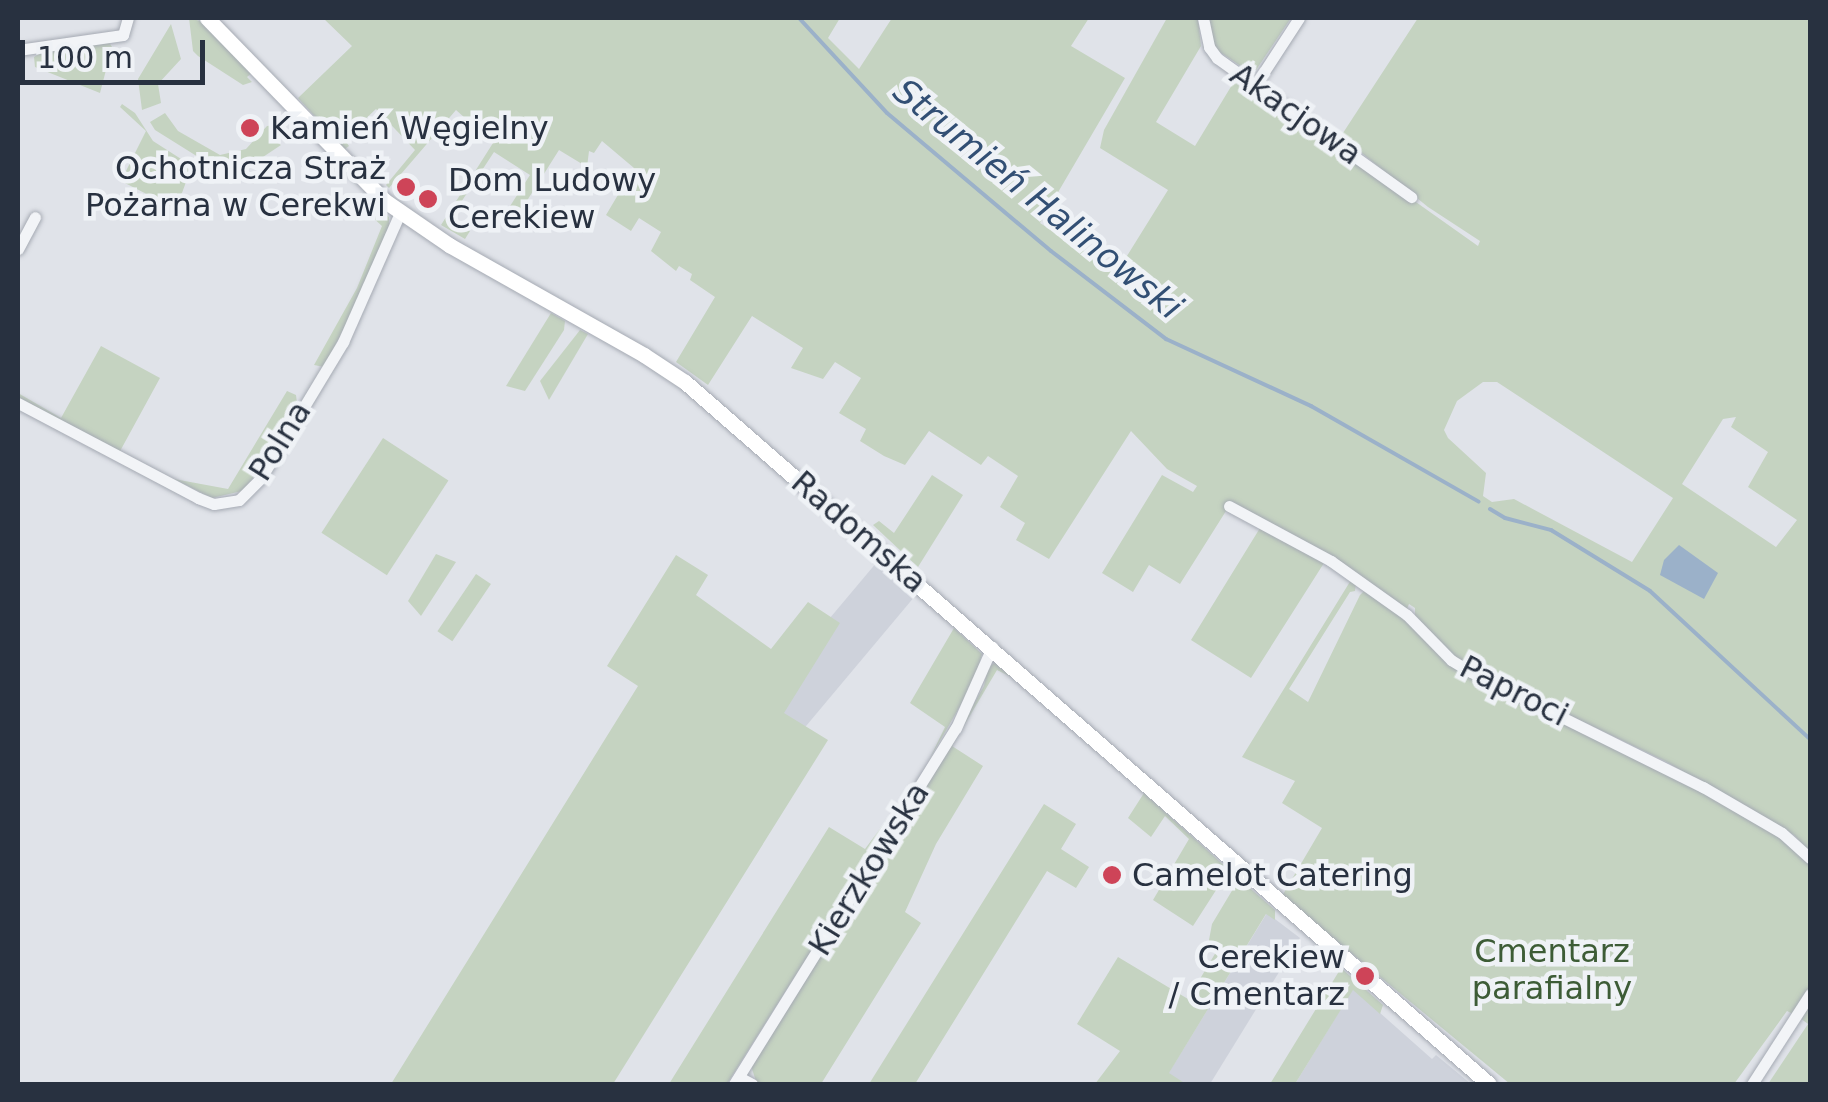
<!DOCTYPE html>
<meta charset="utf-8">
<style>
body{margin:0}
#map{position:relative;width:1828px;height:1102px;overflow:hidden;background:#e0e3e9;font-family:"DejaVu Sans",sans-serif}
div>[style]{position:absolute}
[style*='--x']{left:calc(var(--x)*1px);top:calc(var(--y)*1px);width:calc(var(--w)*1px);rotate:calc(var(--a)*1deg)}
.built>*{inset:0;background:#ced2db;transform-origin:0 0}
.green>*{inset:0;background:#c5d3c1;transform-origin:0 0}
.water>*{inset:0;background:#9bb1c9}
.stream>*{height:4px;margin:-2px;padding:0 2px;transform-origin:2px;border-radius:2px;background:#9bb1c9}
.roads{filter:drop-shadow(0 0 2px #a5aab3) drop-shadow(0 0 2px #a5aab3)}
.street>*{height:11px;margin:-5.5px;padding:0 5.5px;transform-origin:5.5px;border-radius:5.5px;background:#f2f4f7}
.secondary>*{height:15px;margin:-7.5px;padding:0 7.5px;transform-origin:7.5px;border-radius:7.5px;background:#fff}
.dots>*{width:28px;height:28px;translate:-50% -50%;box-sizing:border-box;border:5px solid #eff2f6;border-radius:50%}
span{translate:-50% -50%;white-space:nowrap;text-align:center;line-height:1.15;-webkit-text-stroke:9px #eff2f6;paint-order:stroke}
.street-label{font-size:32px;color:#283140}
.poi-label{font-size:32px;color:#283140}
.left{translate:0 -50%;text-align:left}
.right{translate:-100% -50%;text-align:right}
.park-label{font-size:32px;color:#3d5c36}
.water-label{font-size:35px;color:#324f74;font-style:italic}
.frame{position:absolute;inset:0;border:20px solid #283140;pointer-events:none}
.scale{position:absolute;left:20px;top:40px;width:185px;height:45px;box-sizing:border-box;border:5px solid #283140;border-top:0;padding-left:12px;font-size:30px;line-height:35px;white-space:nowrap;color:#283140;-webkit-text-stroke:8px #eff2f6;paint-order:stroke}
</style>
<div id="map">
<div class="built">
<div style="left:877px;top:562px;width:51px;height:178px;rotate:40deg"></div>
<div style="clip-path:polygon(1267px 913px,1300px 938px,1210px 1084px,1186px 1084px,1168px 1074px)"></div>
<div style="clip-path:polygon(1353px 989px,1432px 1059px,1436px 1055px,1471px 1084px,1295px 1084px)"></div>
</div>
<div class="green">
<div style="clip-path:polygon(189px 18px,200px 21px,252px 73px,247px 77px,252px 82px,243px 85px,198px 56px,193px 51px)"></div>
<div style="clip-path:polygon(evenodd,323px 18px,840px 18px,828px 38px,859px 69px,892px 18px,1089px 18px,1071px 46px,1125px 78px,1040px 223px,1117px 272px,1168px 190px,1100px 148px,1104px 130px,1167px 18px,1198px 18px,1201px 46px,1156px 122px,1195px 146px,1235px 80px,1242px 79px,1478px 246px,1480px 241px,1428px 207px,1341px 136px,1418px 18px,1810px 18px,1810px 852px,1794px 835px,1665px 761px,1561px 711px,1560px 718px,1776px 832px,1802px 854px,1810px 864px,1810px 988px,1793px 1014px,1787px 1011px,1734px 1084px,1510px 1084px,1282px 896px,1322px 828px,1282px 803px,1295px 781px,1242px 757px,1351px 580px,1356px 583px,1355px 591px,1350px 592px,1289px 689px,1308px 702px,1360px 595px,1365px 590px,1415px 616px,1415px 608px,1409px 604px,1406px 611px,1324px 563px,1251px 678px,1191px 640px,1260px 528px,1226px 511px,1180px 584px,1149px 565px,1133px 592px,1102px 573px,1162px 475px,1193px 492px,1197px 486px,1167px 469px,1131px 431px,1049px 559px,1016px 540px,1025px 523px,1000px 507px,1018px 476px,988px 456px,981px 465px,929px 431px,905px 465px,884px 456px,860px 441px,866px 429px,839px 413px,861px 378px,835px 362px,823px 379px,791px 368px,803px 348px,752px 316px,708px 385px,676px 362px,715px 297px,690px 280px,692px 274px,679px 266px,676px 271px,651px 251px,661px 232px,639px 218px,631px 231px,606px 215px,634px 168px,602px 141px,594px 153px,589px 151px,587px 167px,559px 150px,511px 226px,501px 220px,530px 175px,494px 152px,450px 219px,470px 231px,465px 239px,441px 225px,493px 143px,456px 110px,389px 188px,386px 185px,415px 150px,376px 109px,344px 139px,349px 146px,345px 149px,298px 98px,352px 46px,323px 18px,1483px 382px,1497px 382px,1673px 498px,1632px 562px,1514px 499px,1492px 502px,1483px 496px,1486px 473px,1448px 438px,1444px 430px,1457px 401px,1483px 382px,323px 18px,1736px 417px,1731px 427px,1768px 452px,1748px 487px,1797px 520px,1776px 547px,1682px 484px,1723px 419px,1736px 417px)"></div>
<div style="clip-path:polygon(1209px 18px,1291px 18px,1256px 70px,1242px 67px,1214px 48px)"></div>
<div style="clip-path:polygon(171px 24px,181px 59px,158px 84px,161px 103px,142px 110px,138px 79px)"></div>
<div style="clip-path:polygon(109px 42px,112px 47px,100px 93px,35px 67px,34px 57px,45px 50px)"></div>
<div style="clip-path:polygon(122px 104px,135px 113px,153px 141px,192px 166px,176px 209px,121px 181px,146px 131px,120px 107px)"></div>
<div style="clip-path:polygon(165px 113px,178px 131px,220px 155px,246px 149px,267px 126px,283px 124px,282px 133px,273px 140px,281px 145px,248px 167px,203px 160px,155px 130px,150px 122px)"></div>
<div style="clip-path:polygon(366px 197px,389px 217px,389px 225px,364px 289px,324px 367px,314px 365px,357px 288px,382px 226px,359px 205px)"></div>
<div style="clip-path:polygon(551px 313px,565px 321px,564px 330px,525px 391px,506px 386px)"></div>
<div style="clip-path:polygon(580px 330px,588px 334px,549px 400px,540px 381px)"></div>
<div style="clip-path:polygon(101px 346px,160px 378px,119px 453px,18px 398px,18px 393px,61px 418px)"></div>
<div style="clip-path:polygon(287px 391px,296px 395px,297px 403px,258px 472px,242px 491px,212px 498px,174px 479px,228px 489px)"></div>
<div style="left:383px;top:438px;width:78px;height:113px;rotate:33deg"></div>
<div style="clip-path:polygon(932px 475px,963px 495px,918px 567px,873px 525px,879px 521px,894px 533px)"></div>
<div style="clip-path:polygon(436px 554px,456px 562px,421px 616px,408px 601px)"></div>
<div style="clip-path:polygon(676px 555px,708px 575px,696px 595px,771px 649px,808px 602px,840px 623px,784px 713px,828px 740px,613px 1084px,391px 1084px,638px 686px,607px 666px)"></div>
<div style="left:476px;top:574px;width:18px;height:69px;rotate:34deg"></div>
<div style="clip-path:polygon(954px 628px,982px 654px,974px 682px,930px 758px,945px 727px,910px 703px)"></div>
<div style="clip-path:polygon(995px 663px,1011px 677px,997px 670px,952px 746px,983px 766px,936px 844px,905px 912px,921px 923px,821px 1084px,757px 1084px,751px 1066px,950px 745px,984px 686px,988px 667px)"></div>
<div style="clip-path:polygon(1144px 793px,1229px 870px,1193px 926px,1153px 900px,1189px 839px,1165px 816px,1151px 837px,1128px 818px)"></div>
<div style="clip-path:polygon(1044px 804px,1076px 824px,1061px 849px,1089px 867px,1076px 888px,1047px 871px,915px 1084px,869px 1084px)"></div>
<div style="clip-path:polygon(897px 806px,901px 808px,727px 1084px,669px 1084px,829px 827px,865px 849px)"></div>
<div style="clip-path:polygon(1244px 883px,1275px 910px,1275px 920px,1266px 914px,1169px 1073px,1186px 1084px,1095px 1084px,1120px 1051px,1077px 1024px,1118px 957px,1188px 999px,1216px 952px,1209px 940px,1212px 924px,1233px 889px)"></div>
<div style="clip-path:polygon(1341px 968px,1383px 1005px,1380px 1014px,1353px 990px,1295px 1084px,1270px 1084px)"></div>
<div style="clip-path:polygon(1810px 1003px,1810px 1084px,1768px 1084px,1808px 1024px,1800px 1018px)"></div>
</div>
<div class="water">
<div style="clip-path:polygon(1679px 545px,1718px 573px,1704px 599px,1660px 575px,1664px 560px)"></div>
</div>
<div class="stream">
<div style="--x:799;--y:18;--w:129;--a:47.2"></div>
<div style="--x:887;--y:113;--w:214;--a:40.1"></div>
<div style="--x:1051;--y:251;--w:145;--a:37.4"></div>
<div style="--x:1166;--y:339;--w:160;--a:24.8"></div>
<div style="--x:1311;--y:406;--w:193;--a:29.7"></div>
<div style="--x:1490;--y:509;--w:17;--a:31"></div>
<div style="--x:1505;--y:518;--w:48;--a:14.6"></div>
<div style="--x:1551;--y:530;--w:116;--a:31.6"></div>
<div style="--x:1650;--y:591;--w:218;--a:42.8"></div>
</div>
<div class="roads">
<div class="street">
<div style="--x:1203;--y:18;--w:30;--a:78"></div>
<div style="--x:1209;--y:47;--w:14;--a:54"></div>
<div style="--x:1217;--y:58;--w:239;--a:35.6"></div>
<div style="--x:18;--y:50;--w:106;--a:-8.1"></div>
<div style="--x:123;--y:35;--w:18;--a:-74"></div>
<div style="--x:1256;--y:84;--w:79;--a:-56.9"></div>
<div style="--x:18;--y:249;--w:36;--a:-62"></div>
<div style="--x:18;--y:403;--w:204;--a:27.8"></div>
<div style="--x:198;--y:498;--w:17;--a:21"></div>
<div style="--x:214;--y:504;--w:25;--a:-9"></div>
<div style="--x:239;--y:500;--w:31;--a:-45"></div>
<div style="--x:261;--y:478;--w:159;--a:-58.9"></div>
<div style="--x:343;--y:342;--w:141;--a:-66.2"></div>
<div style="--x:1229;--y:506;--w:116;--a:28.3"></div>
<div style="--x:1331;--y:561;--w:93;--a:35.4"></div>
<div style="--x:1407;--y:615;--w:63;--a:45.6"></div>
<div style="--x:1451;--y:660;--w:23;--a:31"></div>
<div style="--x:1471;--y:672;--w:259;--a:26.4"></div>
<div style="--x:1703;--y:787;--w:91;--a:30.2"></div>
<div style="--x:1782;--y:833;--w:38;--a:42"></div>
<div style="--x:739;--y:1077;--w:15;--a:28"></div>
<div style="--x:734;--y:1084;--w:420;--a:-58.1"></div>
<div style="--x:956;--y:728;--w:89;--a:-66"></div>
<div style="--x:1752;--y:1084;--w:107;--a:-57.2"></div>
</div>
<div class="secondary">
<div style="--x:207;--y:18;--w:255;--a:45.8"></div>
<div style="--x:385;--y:201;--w:78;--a:34.5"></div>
<div style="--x:449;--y:245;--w:224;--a:29.4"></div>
<div style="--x:644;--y:355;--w:49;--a:33.4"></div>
<div style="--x:685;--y:382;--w:1067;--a:41.13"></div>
</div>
</div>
<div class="dots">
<div style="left:250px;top:128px;background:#ce4458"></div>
<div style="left:406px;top:187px;background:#ce4458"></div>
<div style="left:428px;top:199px;background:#ce4458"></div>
<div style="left:1112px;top:875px;background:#ce4458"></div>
<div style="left:1365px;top:976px;background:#ce4458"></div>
</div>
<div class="street-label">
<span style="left:1296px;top:114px;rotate:35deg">Akacjowa</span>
<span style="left:280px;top:441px;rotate:-58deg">Polna</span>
<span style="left:859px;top:532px;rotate:41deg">Radomska</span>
<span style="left:1514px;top:691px;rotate:27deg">Paproci</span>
<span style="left:869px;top:869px;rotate:-58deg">Kierzkowska</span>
</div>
<div class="poi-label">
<span class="left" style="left:270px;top:128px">Kamień Węgielny</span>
<span class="right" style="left:386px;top:187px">Ochotnicza Straż<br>Pożarna w Cerekwi</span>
<span class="left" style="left:448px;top:199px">Dom Ludowy<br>Cerekiew</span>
<span class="left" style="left:1132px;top:875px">Camelot Catering</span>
<span class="right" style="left:1345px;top:976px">Cerekiew<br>/ Cmentarz</span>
</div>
<div class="park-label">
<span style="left:1552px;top:970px">Cmentarz<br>parafialny</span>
</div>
<div class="water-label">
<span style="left:1038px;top:199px;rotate:39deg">Strumień Halinowski</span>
</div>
<div class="frame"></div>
<div class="scale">100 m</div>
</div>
